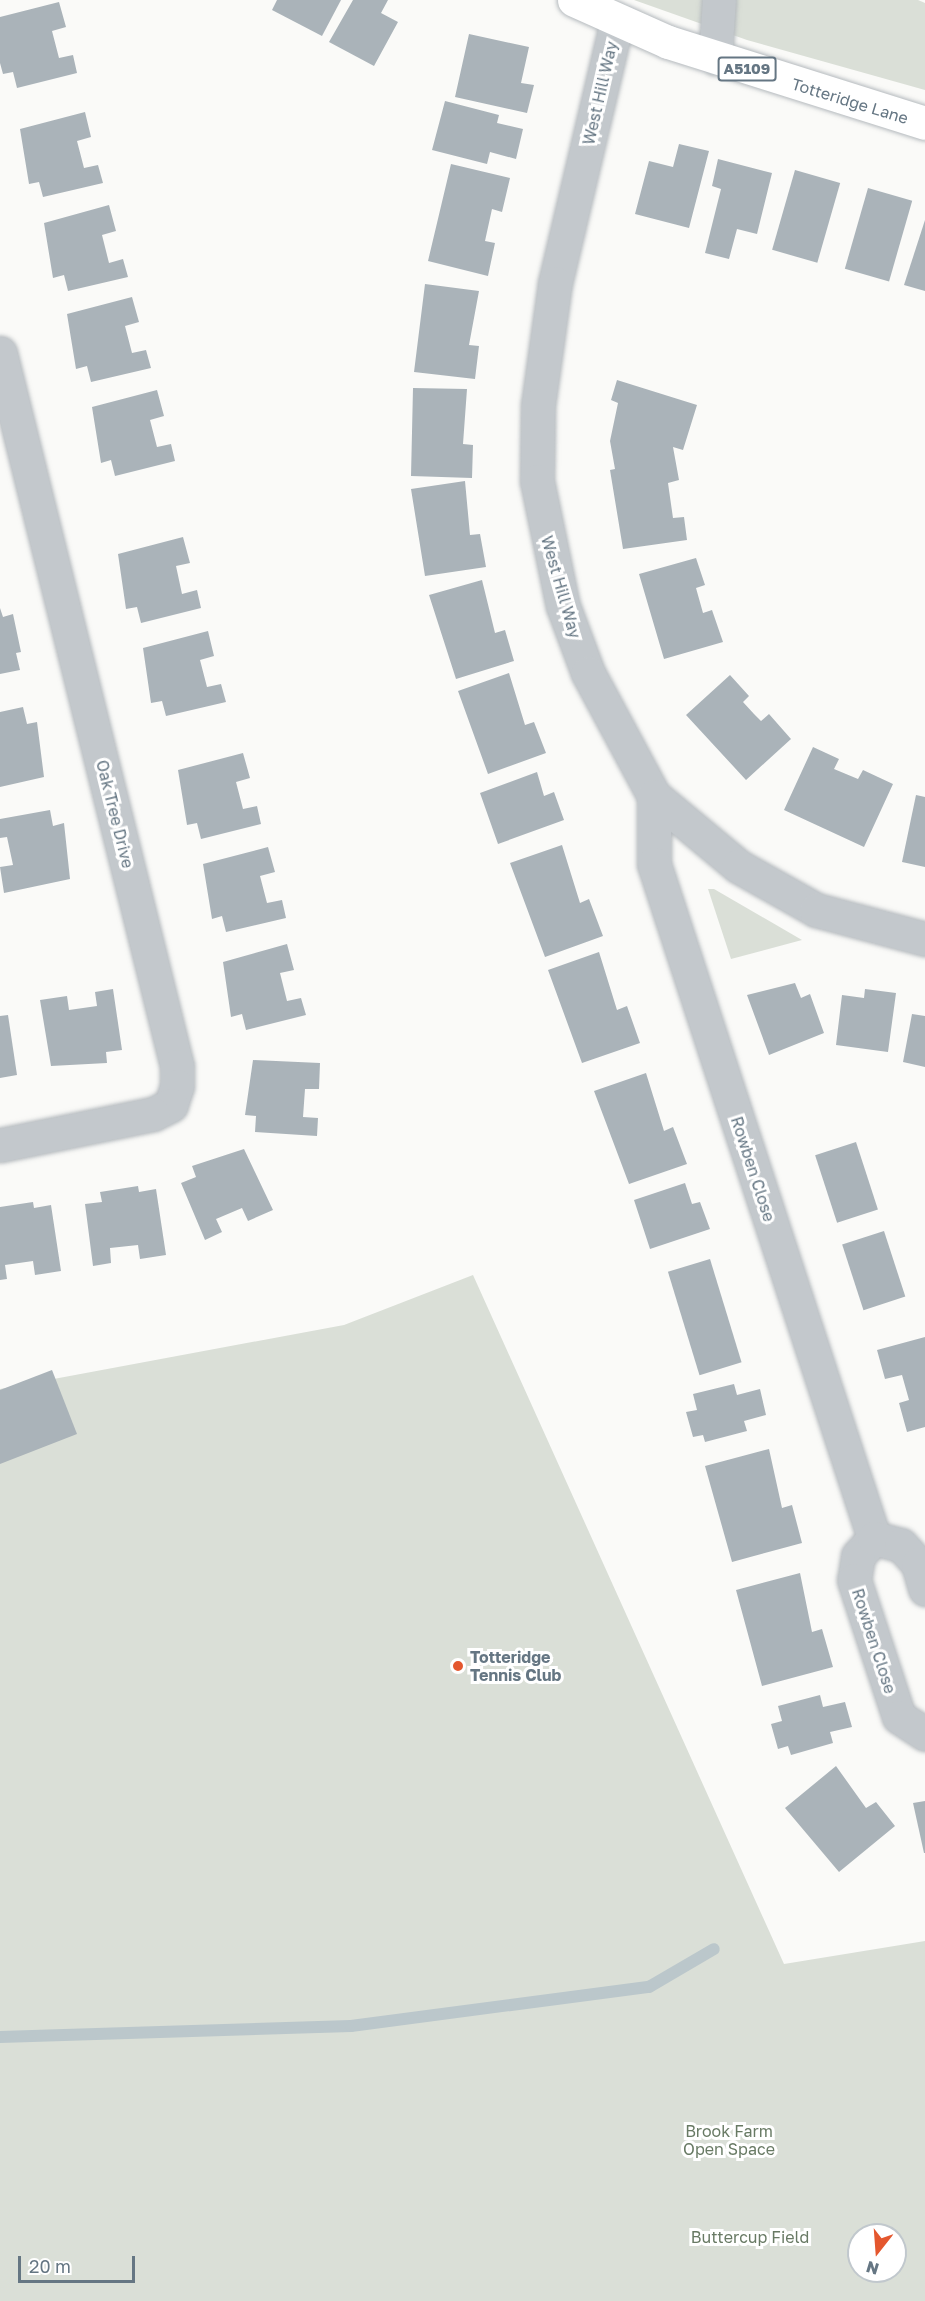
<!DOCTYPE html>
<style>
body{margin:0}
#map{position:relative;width:925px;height:2301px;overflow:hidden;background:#fafaf8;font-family:"Golos Text",sans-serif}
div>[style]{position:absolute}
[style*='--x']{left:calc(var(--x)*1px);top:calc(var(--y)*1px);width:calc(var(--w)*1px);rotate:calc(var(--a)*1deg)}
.green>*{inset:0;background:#dadfd7}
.stream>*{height:12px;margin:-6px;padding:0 6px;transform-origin:6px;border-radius:6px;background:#bbc7cb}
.building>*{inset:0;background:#aab3b9;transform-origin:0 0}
.roads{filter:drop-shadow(0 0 2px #b5babe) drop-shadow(0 0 2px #b5babe)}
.street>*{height:33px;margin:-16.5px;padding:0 16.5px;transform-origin:16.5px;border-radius:16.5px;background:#c3c8cc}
.primary>*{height:33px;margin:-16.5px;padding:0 16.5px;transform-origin:16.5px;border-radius:16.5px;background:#fff}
.dots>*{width:16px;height:16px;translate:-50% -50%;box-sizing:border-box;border:3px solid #fff;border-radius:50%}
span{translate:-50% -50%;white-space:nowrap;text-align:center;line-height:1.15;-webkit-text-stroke:6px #fff;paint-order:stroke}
.shield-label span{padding:2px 4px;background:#fff;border:2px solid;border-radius:4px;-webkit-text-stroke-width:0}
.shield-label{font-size:15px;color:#657683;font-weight:700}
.street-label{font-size:16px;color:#657683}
.poi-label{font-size:16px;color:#657683;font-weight:700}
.left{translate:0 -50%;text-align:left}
.park-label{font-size:16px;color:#687a64}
.north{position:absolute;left:847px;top:2223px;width:60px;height:60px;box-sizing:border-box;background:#fff;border:2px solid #c1c8cd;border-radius:50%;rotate:197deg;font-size:16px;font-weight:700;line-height:24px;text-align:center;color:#657683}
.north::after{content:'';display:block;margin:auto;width:21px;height:27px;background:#e4572e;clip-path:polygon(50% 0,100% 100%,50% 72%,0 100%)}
.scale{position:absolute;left:18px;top:2256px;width:117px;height:27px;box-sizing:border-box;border:3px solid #657683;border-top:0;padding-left:8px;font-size:18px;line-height:21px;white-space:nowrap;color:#657683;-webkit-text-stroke:4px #fff;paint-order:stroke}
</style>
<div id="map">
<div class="green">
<div style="clip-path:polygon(634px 0,918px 0,925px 3px,925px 90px,747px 40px)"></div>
<div style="clip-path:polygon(708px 889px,714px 889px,802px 940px,731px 959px)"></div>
<div style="clip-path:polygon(evenodd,473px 1275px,784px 1964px,925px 1941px,925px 2301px,0 2301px,0 1389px,344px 1325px,473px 1275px,859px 2235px,895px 2235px,895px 2271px,859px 2271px,859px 2235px)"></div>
</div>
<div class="stream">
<div style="--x:0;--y:2037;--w:351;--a:-1.8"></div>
<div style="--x:351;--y:2026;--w:301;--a:-7.5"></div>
<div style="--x:649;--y:1987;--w:75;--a:-30.3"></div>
</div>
<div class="building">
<div style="clip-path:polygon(277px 0,341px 0,322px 36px,272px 10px)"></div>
<div style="clip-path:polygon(353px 0,388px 0,381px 13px,398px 22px,374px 66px,329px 42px)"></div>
<div style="clip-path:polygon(59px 2px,66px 27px,52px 31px,59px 58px,73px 55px,77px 73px,17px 88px,13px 72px,3px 74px,0 63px,0 17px)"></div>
<div style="clip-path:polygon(469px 34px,529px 47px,521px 83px,534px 85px,527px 113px,455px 97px)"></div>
<div style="clip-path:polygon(445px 101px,499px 115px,497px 123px,523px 129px,516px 159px,490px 152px,487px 164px,432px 150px)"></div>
<div style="clip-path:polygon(85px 112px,91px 137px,77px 141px,84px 168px,98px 165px,103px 183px,43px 197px,39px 182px,29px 184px,20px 129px)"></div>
<div style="clip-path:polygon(679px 144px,709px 151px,689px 228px,635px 214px,649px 161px,673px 167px)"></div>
<div style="clip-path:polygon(718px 159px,772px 173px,757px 234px,737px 229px,729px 259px,705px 253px,721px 189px,712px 186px)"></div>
<div style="clip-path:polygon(451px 164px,510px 178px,502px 212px,492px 209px,485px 241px,495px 243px,488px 276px,428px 261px)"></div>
<div style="left:795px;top:170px;width:47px;height:83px;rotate:16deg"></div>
<div style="left:868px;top:188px;width:46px;height:84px;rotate:16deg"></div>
<div style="clip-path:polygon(109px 205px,116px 231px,102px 235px,109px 263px,123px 259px,128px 277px,68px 291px,64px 275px,53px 278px,44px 223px)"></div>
<div style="clip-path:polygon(925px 220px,925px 291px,904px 285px)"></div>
<div style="clip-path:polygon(425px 284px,479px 291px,469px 345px,479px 346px,475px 379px,414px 372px)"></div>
<div style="clip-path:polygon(132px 297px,139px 322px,125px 326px,132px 353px,146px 350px,151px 368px,91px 382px,87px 366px,76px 369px,67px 314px)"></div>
<div style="clip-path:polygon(617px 380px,697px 405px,683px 450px,673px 447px,679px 480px,668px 483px,673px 518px,684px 517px,687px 540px,623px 549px,610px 470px,615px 469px,610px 441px,618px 403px,611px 400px)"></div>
<div style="clip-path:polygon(413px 388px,467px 389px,463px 444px,473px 445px,472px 478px,411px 476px)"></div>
<div style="clip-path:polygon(157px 390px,164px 416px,150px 420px,157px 447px,171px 444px,175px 461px,115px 476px,111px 460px,101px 463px,92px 407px)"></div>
<div style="clip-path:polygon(465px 481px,470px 535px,480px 534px,486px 567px,425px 576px,411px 489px)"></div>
<div style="clip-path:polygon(183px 537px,190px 563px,176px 566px,182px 594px,197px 590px,201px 608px,141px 623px,137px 607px,126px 609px,118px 554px)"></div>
<div style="clip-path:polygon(696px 558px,705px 585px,696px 588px,703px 613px,712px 610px,723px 642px,664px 659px,639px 574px)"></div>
<div style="clip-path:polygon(482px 580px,495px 633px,505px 630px,514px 661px,456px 679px,429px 595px)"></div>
<div style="clip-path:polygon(0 608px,3px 617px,13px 614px,21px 652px,16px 653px,20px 670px,0 674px)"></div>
<div style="clip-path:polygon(208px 631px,214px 656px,200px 660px,207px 687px,221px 684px,226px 702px,166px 716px,162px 701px,151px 703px,143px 648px)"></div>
<div style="clip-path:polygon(509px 673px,525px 725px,534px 722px,546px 753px,488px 774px,458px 691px)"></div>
<div style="clip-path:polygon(730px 675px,749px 696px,743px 702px,754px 714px,761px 721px,769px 714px,791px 739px,746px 780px,686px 715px)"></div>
<div style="clip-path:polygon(23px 707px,27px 724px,37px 722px,44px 777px,0 787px,0 712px)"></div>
<div style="clip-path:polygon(813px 747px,839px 759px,834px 769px,858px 779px,863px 770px,893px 784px,864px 847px,784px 810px)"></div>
<div style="clip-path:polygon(243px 753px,250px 778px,236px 782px,243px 809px,257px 806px,261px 824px,201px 839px,197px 823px,187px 825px,178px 770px)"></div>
<div style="clip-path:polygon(537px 772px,544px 796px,554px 792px,564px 820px,498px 844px,480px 793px)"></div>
<div style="clip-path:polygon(916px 795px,925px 797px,925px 867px,902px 862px)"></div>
<div style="clip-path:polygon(50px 810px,53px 826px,64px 823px,70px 879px,4px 893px,0 867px,13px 865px,7px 837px,0 838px,0 819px)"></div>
<div style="clip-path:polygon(562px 845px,580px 903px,589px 899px,603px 936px,545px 957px,510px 863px)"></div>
<div style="clip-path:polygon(268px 847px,275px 872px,260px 876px,267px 903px,282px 900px,286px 918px,226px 932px,222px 916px,212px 919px,203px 864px)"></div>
<div style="clip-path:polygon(287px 944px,294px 970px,280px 973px,287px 1001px,301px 998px,306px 1015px,246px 1030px,242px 1014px,231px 1017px,223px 962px)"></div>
<div style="clip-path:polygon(599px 952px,617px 1010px,627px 1006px,640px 1043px,582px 1063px,548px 970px)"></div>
<div style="clip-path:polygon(795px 983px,801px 998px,810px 994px,824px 1033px,769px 1055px,747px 995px)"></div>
<div style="clip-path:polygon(113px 989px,122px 1050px,106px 1052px,107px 1063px,51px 1066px,40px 1000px,67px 996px,69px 1010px,97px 1006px,95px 992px)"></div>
<div style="clip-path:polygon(865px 989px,896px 993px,888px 1052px,836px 1045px,842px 995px,864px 998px)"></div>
<div style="clip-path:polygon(912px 1014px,925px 1016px,925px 1067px,903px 1062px)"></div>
<div style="clip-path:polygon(8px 1015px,17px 1075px,0 1078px,0 1016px)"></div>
<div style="clip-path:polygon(253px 1060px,320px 1063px,319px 1089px,305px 1089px,303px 1117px,318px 1118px,317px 1136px,255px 1132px,256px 1116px,245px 1115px)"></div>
<div style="clip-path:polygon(646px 1073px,664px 1131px,673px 1127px,687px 1164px,629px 1184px,594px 1091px)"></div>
<div style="left:856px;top:1142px;width:71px;height:43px;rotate:72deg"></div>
<div style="clip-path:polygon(244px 1149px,273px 1210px,248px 1221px,242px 1208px,216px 1219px,222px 1232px,205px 1240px,181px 1183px,196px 1177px,192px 1166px)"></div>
<div style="clip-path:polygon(685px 1183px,692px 1204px,700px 1202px,710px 1229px,650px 1249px,634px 1200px)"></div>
<div style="clip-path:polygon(138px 1186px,139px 1192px,156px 1189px,166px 1255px,140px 1259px,138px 1245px,110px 1248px,111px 1263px,93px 1266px,85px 1204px,102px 1202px,100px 1192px)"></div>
<div style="clip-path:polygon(33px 1202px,34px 1208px,51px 1205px,61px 1271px,35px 1275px,33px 1261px,5px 1265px,7px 1279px,0 1280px,0 1207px)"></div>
<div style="left:884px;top:1231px;width:69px;height:44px;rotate:72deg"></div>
<div style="left:710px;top:1259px;width:108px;height:44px;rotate:73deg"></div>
<div style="clip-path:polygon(925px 1337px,925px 1427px,907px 1432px,899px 1403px,909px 1400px,902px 1375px,885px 1379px,877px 1350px)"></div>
<div style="clip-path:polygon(52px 1370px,77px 1434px,0 1464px,0 1390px)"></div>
<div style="clip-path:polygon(734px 1384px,737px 1395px,760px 1389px,766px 1415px,744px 1421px,747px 1431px,705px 1442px,703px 1435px,693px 1437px,686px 1412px,697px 1410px,693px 1394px)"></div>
<div style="clip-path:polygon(769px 1449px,782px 1508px,792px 1505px,802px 1543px,732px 1562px,705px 1466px)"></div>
<div style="clip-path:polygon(800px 1573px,812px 1632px,822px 1629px,833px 1667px,762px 1686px,736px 1590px)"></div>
<div style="clip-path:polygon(820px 1695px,823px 1707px,845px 1702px,852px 1727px,830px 1732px,833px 1743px,791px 1755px,788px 1746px,778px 1749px,771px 1724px,782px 1721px,778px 1706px)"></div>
<div style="clip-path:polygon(836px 1766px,866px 1808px,876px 1802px,895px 1826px,839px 1872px,785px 1808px)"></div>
<div style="clip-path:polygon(925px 1801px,925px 1853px,924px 1853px,913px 1803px)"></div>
</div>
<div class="roads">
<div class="street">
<div style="--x:617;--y:21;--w:269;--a:103.3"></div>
<div style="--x:555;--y:283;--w:123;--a:97.9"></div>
<div style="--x:538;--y:405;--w:76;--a:90.8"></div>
<div style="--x:537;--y:481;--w:128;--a:78.3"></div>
<div style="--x:563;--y:606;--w:72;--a:69.5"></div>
<div style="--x:588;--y:673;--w:140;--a:61.8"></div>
<div style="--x:654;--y:796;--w:109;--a:39.8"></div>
<div style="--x:738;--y:866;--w:90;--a:29.4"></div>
<div style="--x:816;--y:910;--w:113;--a:14.9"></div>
<div style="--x:715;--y:58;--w:58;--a:-86.1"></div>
<div style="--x:0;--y:353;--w:735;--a:76.06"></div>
<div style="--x:177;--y:1066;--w:20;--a:90"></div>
<div style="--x:177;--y:1086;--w:20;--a:108"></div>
<div style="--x:171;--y:1105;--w:20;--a:153"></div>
<div style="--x:153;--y:1114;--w:156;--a:168.5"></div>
<div style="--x:654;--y:796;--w:68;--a:90"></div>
<div style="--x:654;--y:864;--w:709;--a:71.92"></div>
<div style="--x:874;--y:1538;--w:24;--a:132"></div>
<div style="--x:858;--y:1556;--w:24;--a:99"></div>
<div style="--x:854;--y:1580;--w:144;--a:71.8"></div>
<div style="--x:899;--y:1717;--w:31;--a:33"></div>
<div style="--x:874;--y:1538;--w:28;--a:15"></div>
<div style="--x:901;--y:1545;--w:25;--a:48"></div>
<div style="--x:918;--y:1564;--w:26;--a:74"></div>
</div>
<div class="primary">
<div style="--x:574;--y:0;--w:103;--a:24.1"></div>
<div style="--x:668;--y:42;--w:269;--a:17.5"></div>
</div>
</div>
<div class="dots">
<div style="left:458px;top:1666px;background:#e4572e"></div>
</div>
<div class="shield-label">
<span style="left:747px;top:69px">A5109</span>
</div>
<div class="street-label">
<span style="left:600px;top:93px;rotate:-77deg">West Hill Way</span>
<span style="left:850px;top:101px;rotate:17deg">Totteridge Lane</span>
<span style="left:561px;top:587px;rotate:74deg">West Hill Way</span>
<span style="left:115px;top:814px;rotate:76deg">Oak Tree Drive</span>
<span style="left:753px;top:1169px;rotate:72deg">Rowben Close</span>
<span style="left:874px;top:1641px;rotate:72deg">Rowben Close</span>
</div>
<div class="poi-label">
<span class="left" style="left:470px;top:1666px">Totteridge<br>Tennis Club</span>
</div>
<div class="park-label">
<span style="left:729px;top:2140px">Brook Farm<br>Open Space</span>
<span style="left:750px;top:2237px">Buttercup Field</span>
</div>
<div class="north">N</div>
<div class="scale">20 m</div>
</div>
